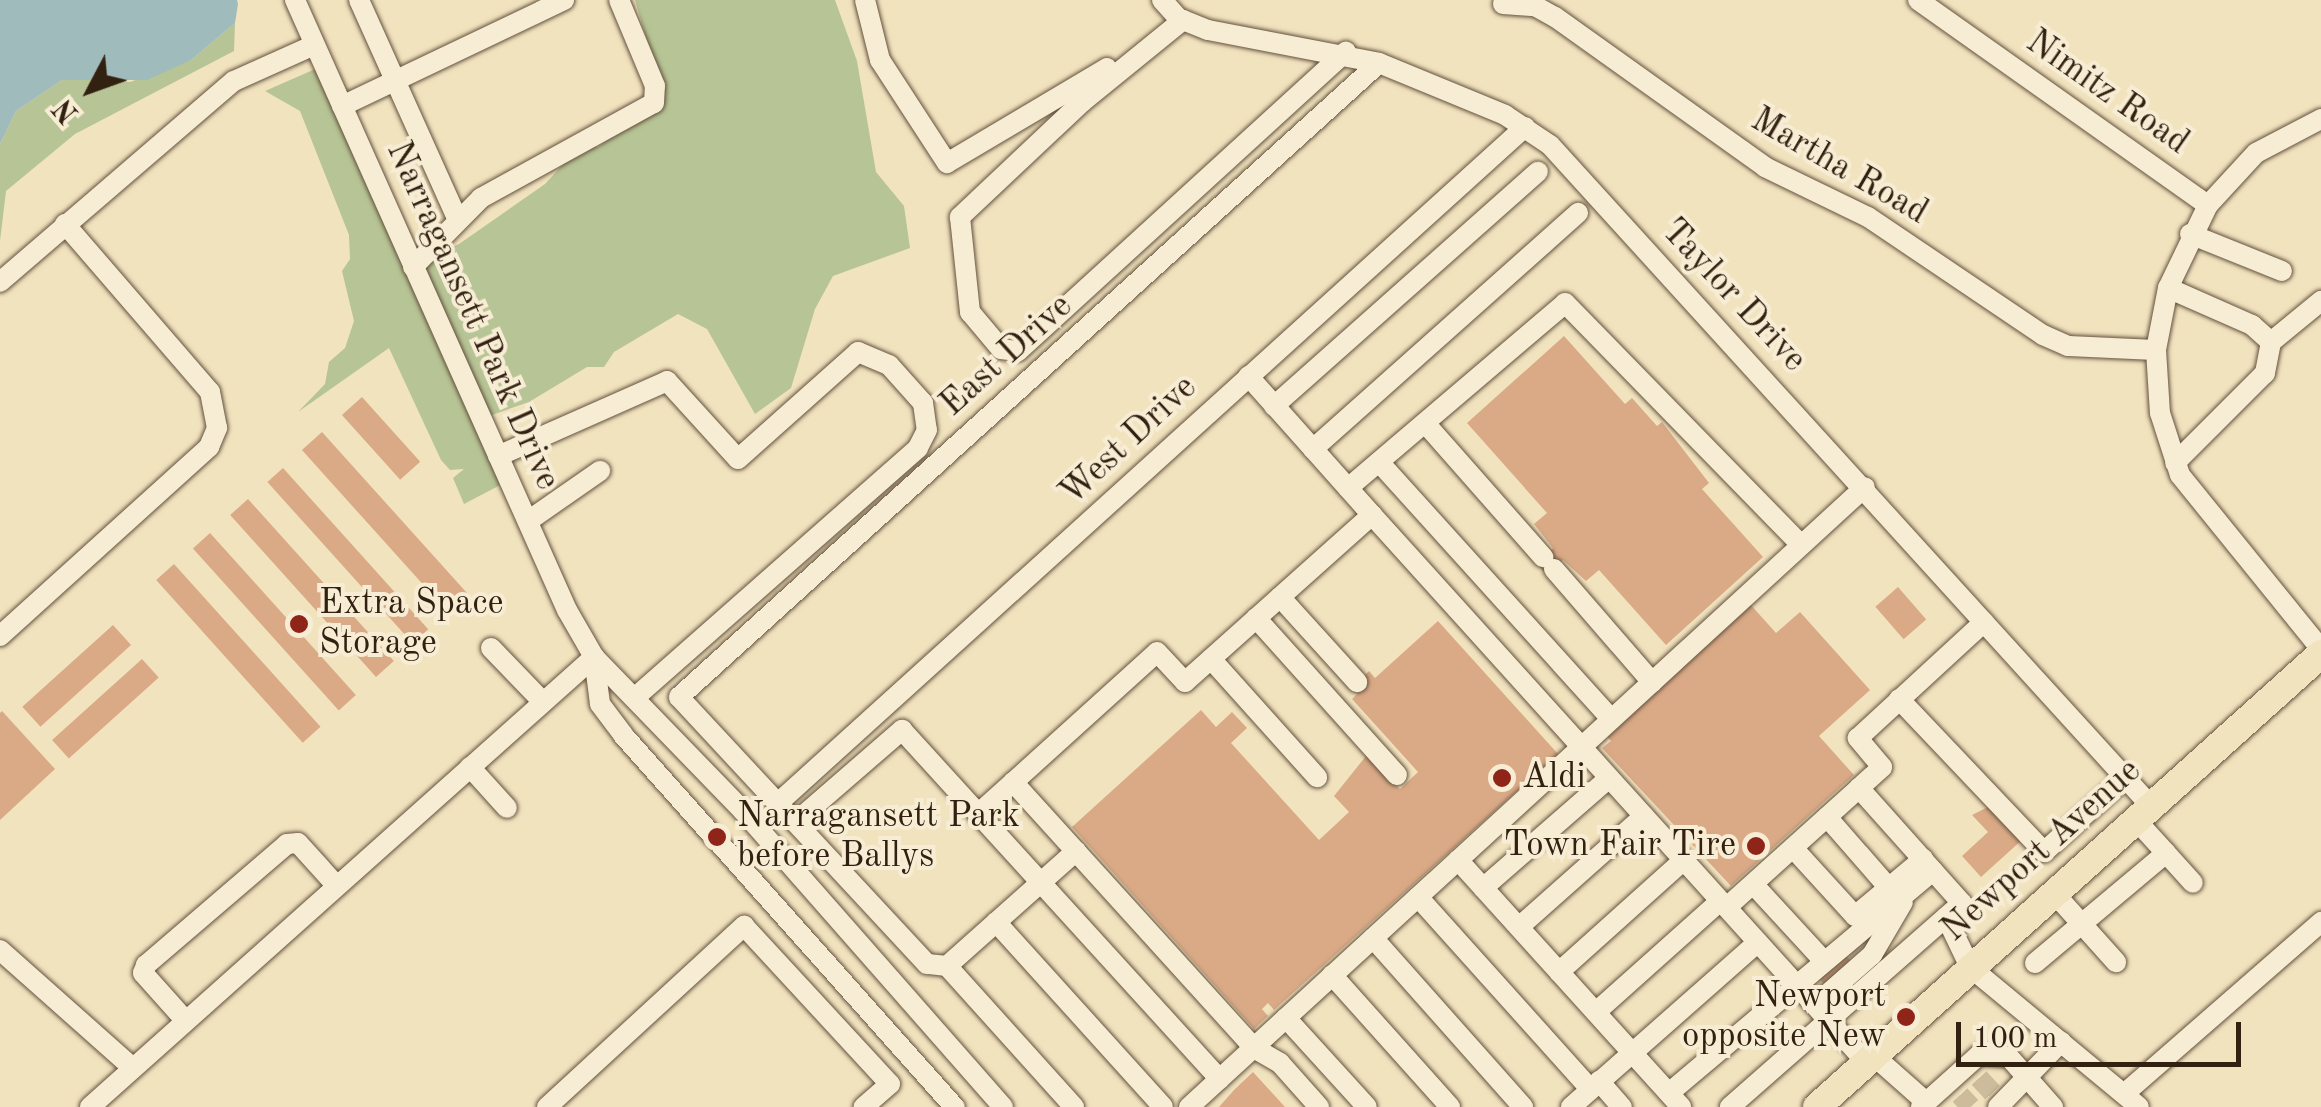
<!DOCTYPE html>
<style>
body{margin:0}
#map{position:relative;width:2321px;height:1107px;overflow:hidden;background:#f2e3bf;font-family:"Old Standard TT",serif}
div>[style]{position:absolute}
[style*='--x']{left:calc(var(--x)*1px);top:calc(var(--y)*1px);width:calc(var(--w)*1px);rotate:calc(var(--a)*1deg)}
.green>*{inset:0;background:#b7c495}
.water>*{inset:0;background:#9fbbbc}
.building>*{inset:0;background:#daaa87;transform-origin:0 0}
.minor-tunnel>*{height:20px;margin-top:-10px;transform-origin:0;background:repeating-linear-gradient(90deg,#ccbc9c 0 20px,transparent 0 30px)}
.roads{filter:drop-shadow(0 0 2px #62513c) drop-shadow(0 0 2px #62513c)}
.minor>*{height:20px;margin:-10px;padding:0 10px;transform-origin:10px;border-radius:10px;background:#f7edd5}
.major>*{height:28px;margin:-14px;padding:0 14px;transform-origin:14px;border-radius:14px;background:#f2e3bf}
.dots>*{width:28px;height:28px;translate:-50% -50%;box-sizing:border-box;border:5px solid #f7edd5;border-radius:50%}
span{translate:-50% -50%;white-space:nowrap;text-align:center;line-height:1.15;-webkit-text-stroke:8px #f7edd5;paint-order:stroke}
.street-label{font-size:35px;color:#322010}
.poi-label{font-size:35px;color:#322010}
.left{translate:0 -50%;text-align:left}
.right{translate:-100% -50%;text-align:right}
.north{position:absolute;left:40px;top:40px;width:100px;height:100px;-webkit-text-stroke:8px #f7edd5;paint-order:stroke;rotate:229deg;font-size:28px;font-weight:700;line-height:40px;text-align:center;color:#322010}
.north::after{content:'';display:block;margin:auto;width:35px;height:45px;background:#322010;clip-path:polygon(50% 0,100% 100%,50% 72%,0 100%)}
.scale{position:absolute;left:1956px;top:1022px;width:285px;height:45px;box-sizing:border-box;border:5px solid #322010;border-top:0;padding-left:12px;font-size:30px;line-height:35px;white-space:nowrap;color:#322010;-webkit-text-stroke:8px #f7edd5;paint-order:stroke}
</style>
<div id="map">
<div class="green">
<div style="clip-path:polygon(635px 0,835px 0,857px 61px,876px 172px,904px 206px,910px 248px,833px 276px,815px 309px,791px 388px,755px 414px,707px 329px,678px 314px,614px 352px,604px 367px,587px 367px,529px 402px,486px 417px,506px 482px,464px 504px,453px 478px,464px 469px,450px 470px,441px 460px,389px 348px,298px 412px,325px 384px,329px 362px,345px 348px,354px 321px,342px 271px,350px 259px,349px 235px,300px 111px,265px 91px,329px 63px,419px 260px,459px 244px,545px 184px,579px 147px,598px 147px,664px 99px)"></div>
<div style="clip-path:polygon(235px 23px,234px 51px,75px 134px,6px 191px,0 241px,0 144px,16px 111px,62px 80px,85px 76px,130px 82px,191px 60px)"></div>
</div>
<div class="water">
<div style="clip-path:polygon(0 0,237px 0,238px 4px,235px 23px,191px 60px,147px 80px,62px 80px,16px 111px,0 144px)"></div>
</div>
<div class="building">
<div style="clip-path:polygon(1564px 336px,1625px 404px,1632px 398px,1657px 426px,1662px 422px,1709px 483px,1702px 489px,1763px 557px,1666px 645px,1599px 570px,1586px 581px,1563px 560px,1547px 575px,1536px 563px,1553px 548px,1534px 524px,1547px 513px,1467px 423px)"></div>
<div style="left:362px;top:397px;width:87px;height:27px;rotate:48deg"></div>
<div style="left:322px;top:432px;width:219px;height:27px;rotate:48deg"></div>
<div style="left:283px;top:468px;width:217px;height:21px;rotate:48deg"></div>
<div style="left:248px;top:499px;width:218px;height:24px;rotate:48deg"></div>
<div style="left:210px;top:533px;width:218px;height:23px;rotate:48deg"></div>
<div style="left:174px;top:564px;width:219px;height:24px;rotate:48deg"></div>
<div style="left:1898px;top:587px;width:43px;height:30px;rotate:49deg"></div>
<div style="clip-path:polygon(1750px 604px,1776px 633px,1800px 612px,1870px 690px,1819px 736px,1854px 775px,1731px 886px,1602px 748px,1611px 741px,1605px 734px)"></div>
<div style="clip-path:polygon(1438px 621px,1558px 754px,1274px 1010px,1268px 1003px,1262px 1009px,1268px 1016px,1254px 1029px,1072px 827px,1201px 710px,1216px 727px,1232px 712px,1247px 728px,1231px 743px,1319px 840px,1349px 812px,1334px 796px,1366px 756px,1400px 789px,1418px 772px,1352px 699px,1357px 694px,1351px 688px,1369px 671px,1375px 678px)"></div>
<div style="left:113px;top:625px;width:27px;height:122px;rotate:48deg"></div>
<div style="left:142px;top:659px;width:25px;height:121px;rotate:48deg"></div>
<div style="clip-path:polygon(2px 711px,55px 769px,0 820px,0 713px)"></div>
<div style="clip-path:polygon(1992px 805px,2023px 839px,1981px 877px,1962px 856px,1988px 832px,1972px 815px)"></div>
<div style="left:1842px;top:952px;width:17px;height:35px;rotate:45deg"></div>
<div style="clip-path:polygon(1253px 1072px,1285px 1107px,1219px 1107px,1234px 1090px)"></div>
</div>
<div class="minor-tunnel">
<div style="--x:1979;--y:1078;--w:23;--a:47"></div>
<div style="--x:1960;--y:1095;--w:16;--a:47"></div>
</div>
<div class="roads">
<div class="minor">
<div style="--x:295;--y:0;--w:668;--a:65.97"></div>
<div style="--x:567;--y:610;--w:54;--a:60.1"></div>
<div style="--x:594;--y:657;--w:214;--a:45.9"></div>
<div style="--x:743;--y:811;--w:394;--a:48.7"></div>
<div style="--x:359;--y:0;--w:241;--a:65.8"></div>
<div style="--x:865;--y:0;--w:62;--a:76"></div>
<div style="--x:880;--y:60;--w:123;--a:57"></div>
<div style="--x:947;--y:163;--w:186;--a:-30.7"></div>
<div style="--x:1162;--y:0;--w:24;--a:48"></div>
<div style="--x:1178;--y:18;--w:32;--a:22"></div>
<div style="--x:1208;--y:30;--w:174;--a:10.9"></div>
<div style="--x:1379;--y:63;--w:136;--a:22.4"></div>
<div style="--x:1505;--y:115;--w:54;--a:33.7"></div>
<div style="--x:1550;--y:145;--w:891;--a:47.73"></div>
<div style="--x:1918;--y:0;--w:355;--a:35.3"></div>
<div style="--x:1503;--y:4;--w:32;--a:4"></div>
<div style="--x:1535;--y:6;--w:23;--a:29"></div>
<div style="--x:1555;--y:17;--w:258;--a:35.5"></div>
<div style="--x:1765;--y:167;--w:114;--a:25.9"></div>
<div style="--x:1868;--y:217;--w:211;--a:34"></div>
<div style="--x:2043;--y:335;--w:27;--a:24"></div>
<div style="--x:2068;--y:346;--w:88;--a:2.6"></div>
<div style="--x:1183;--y:20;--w:130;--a:140.9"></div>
<div style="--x:1082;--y:102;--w:168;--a:136.7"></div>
<div style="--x:960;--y:217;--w:96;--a:84"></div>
<div style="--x:970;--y:312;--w:48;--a:50"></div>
<div style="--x:1001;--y:349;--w:17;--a:7"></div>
<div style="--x:1018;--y:351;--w:444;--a:-42.4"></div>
<div style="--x:342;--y:106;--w:246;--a:-25.5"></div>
<div style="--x:2321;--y:119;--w:73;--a:152.4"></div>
<div style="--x:2256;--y:153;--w:71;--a:132.7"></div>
<div style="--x:2208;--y:205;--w:92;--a:115.7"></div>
<div style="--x:2168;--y:288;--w:63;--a:101"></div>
<div style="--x:2156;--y:350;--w:63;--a:86.4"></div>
<div style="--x:2160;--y:413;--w:65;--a:72.1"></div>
<div style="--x:2180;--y:475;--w:224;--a:51"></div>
<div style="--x:2190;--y:234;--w:99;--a:21.9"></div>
<div style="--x:413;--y:267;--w:97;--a:-45.4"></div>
<div style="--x:481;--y:198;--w:197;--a:-28.8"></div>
<div style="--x:654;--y:103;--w:17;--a:-87"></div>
<div style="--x:655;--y:86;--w:93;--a:-112.7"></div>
<div style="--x:0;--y:282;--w:308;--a:-40.7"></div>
<div style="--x:234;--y:81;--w:88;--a:-24.2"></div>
<div style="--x:2168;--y:288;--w:92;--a:23.8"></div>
<div style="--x:2252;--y:325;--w:25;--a:42"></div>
<div style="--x:2271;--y:342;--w:32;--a:101"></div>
<div style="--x:2265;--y:373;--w:127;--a:135"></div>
<div style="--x:2271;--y:342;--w:65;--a:-39.4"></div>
<div style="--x:1274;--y:406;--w:353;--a:-41.6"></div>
<div style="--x:1425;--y:423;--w:179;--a:48.6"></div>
<div style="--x:1313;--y:449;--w:355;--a:-41.7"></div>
<div style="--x:498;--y:456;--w:185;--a:-23.9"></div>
<div style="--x:667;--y:381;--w:105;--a:47.7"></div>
<div style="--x:738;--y:459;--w:161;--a:-41.7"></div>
<div style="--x:858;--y:352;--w:34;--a:23"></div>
<div style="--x:889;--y:365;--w:51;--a:48.2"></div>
<div style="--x:923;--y:403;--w:27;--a:82"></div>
<div style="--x:927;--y:430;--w:20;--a:117"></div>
<div style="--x:918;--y:448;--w:373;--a:138.6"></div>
<div style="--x:1379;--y:462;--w:346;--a:47.9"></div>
<div style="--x:1348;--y:488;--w:285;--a:-40.4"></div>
<div style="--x:1565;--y:303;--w:338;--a:45.7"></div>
<div style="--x:1372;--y:515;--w:737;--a:47.91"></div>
<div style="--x:528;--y:521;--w:88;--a:-34.8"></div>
<div style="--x:1554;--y:569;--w:150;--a:49.1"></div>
<div style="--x:1280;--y:597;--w:115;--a:47.8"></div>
<div style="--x:1256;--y:618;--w:211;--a:48.1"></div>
<div style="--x:0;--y:636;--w:282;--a:-42.1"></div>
<div style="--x:209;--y:447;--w:21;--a:-67"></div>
<div style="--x:217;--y:428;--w:37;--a:-101"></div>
<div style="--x:210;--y:392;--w:222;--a:-130.8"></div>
<div style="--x:491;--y:648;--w:75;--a:46.1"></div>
<div style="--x:594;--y:657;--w:47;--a:82.7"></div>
<div style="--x:600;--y:704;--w:39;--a:53"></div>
<div style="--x:623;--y:735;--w:499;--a:48.3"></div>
<div style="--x:1211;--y:659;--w:159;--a:48.1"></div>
<div style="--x:1899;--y:699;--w:211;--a:46.5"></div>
<div style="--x:2044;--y:852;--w:111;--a:-42.4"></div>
<div style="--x:470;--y:767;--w:55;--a:47.9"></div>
<div style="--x:1013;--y:782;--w:359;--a:47.8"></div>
<div style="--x:1254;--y:1048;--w:30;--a:30"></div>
<div style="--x:1280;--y:1063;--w:59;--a:48.4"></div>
<div style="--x:1859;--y:788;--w:31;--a:-42"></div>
<div style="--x:1882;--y:767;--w:38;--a:-130"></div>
<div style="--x:1858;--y:738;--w:171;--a:-42.6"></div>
<div style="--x:777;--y:804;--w:1009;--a:-42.15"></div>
<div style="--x:978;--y:814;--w:241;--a:-42.1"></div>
<div style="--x:1157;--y:652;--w:41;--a:47"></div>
<div style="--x:1185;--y:682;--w:251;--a:-41.8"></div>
<div style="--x:1372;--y:515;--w:186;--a:-131.7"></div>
<div style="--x:1827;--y:817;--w:94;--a:48.9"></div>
<div style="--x:798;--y:820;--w:138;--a:-40.9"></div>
<div style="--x:902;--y:730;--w:472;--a:47.7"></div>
<div style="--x:1793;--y:848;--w:92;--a:47.6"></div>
<div style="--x:1855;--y:916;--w:89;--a:-40"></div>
<div style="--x:2166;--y:853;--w:40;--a:48"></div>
<div style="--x:1458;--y:860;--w:333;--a:47.9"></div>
<div style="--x:1753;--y:884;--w:103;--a:47.4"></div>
<div style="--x:1483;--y:888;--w:167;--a:-41.1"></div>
<div style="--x:2054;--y:893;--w:93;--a:48.1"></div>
<div style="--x:1418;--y:897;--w:258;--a:48.1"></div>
<div style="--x:1727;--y:907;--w:178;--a:-42"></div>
<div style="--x:1859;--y:788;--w:154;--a:48.2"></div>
<div style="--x:1962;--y:903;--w:309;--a:138.7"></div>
<div style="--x:1946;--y:917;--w:55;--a:64.4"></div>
<div style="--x:1970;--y:967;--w:219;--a:39.6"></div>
<div style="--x:996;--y:922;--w:249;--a:47.9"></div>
<div style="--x:1519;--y:927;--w:167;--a:-41.6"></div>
<div style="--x:1373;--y:938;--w:226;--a:48.4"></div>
<div style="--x:0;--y:950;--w:178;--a:41.6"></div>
<div style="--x:2035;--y:963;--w:171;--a:-40"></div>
<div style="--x:2166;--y:853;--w:47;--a:-132.4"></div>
<div style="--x:947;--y:966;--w:173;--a:-41.7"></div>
<div style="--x:1559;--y:972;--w:168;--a:-41.9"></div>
<div style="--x:1332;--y:975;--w:177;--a:48.2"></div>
<div style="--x:1815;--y:1005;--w:76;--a:-41.3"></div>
<div style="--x:1872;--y:955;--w:61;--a:-59.7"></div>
<div style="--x:1596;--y:1012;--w:166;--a:-41.8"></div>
<div style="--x:1286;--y:1018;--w:120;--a:47.7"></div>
<div style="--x:185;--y:1020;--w:63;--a:-131.8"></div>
<div style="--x:143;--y:973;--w:9;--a:-69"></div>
<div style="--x:146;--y:965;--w:186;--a:-40.6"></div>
<div style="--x:287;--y:844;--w:11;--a:-5"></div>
<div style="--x:298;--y:843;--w:57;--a:47.9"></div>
<div style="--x:1874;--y:1056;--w:69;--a:41.5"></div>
<div style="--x:1599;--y:1081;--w:35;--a:49"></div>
<div style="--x:1669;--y:1093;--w:345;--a:-40.1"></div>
<div style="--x:2124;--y:1094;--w:262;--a:-41.1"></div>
<div style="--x:90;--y:1107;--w:676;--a:-41.76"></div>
<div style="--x:547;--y:1107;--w:268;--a:-42.6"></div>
<div style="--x:744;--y:926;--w:215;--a:47.3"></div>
<div style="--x:890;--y:1084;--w:35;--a:139"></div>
<div style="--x:1074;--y:1107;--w:190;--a:-132"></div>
<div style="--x:947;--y:966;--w:20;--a:-174"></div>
<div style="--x:927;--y:964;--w:364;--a:-132.9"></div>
<div style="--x:679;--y:697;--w:944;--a:-42.17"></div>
<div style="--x:1189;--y:1107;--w:917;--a:-42.53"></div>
<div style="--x:1571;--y:1107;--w:249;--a:-41.4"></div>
<div style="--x:1921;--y:1107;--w:78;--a:-41.9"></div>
<div style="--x:1979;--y:1055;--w:30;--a:4"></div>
<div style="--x:2009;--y:1057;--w:67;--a:48.7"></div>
<div style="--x:1998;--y:1107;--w:91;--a:-45.9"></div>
</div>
<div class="major">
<div style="--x:1817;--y:1107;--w:678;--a:-41.95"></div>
</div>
</div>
<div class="dots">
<div style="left:299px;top:624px;background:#8f2418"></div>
<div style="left:1502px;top:778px;background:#8f2418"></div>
<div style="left:717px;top:837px;background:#8f2418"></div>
<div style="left:1756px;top:846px;background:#8f2418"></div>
<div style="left:1906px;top:1017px;background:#8f2418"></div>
</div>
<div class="street-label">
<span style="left:2107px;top:93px;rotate:35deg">Nimitz Road</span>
<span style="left:1839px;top:167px;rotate:30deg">Martha Road</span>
<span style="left:1733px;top:296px;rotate:47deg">Taylor Drive</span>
<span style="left:472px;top:316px;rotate:66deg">Narragansett Park Drive</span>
<span style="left:1007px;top:356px;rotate:-42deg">East Drive</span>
<span style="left:1129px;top:441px;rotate:-43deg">West Drive</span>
<span style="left:2042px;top:851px;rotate:-42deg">Newport Avenue</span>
</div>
<div class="poi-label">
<span class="left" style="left:319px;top:624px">Extra Space<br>Storage</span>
<span class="left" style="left:1522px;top:778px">Aldi</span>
<span class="left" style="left:737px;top:837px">Narragansett Park<br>before Ballys</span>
<span class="right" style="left:1736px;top:846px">Town Fair Tire</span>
<span class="right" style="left:1886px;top:1017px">Newport<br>opposite New</span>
</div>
<div class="north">N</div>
<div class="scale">100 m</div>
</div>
